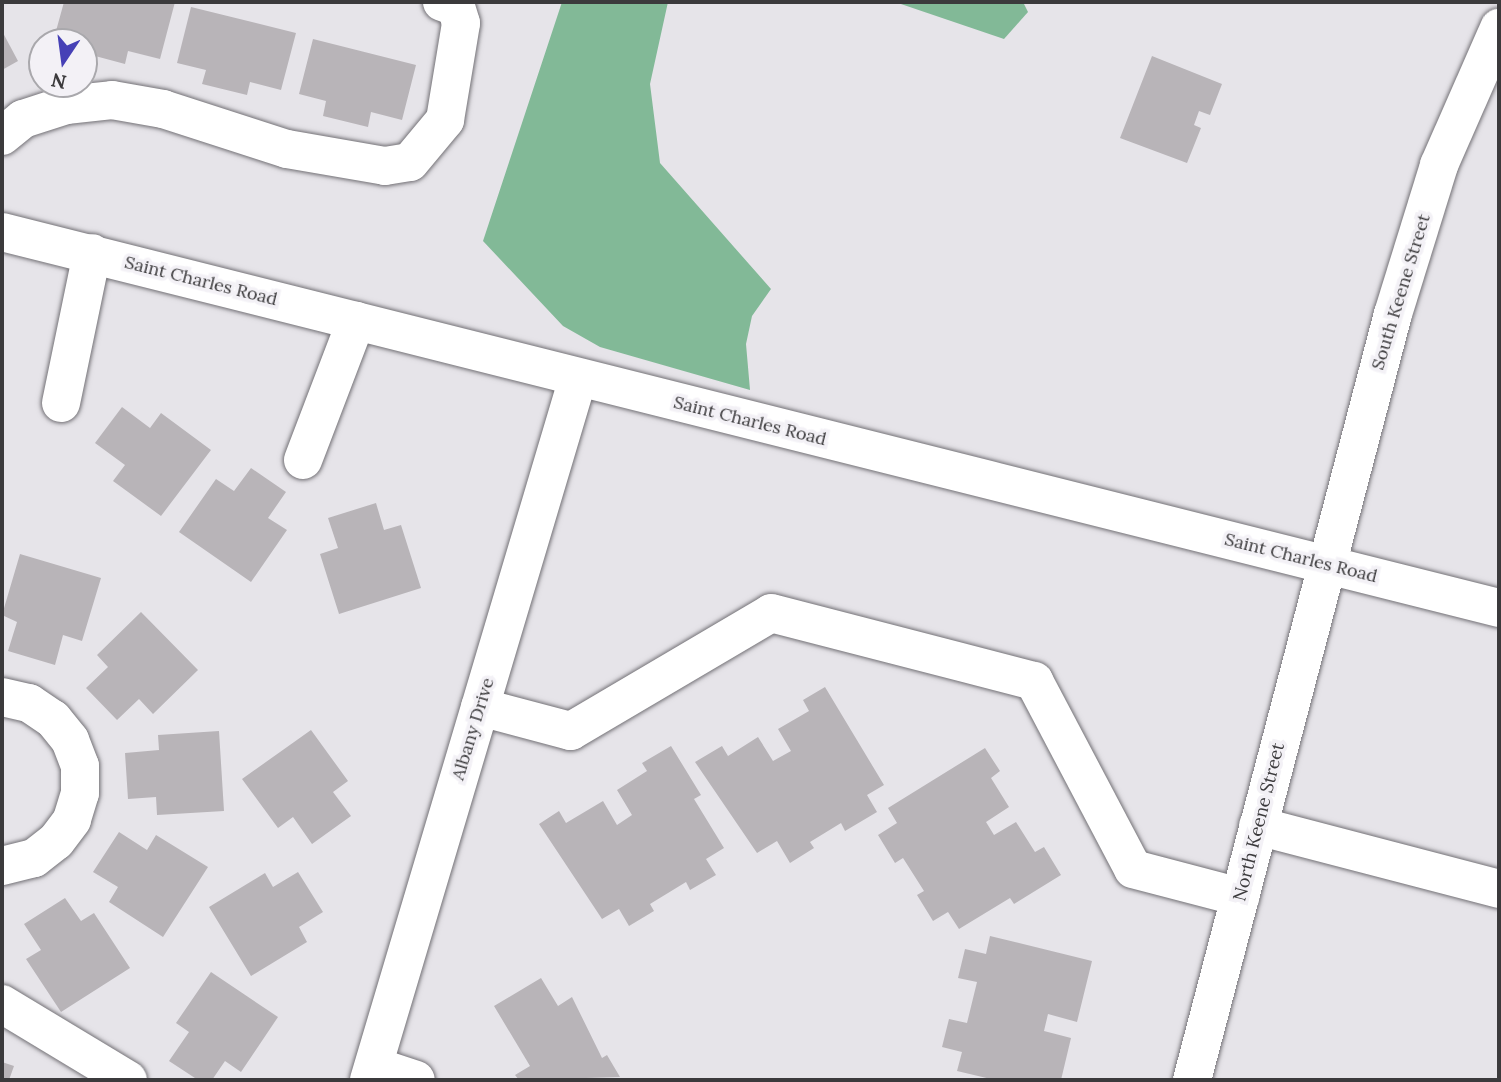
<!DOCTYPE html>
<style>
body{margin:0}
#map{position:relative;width:1501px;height:1082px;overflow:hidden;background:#e6e4e9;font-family:Lora,serif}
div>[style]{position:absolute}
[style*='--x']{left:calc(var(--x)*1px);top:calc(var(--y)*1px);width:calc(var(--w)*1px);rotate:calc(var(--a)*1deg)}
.forest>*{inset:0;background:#82b997}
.building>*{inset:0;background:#b8b4b8}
.roads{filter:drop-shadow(0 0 2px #737176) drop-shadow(0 0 2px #737176)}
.minor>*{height:38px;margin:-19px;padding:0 19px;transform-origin:19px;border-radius:19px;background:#fff}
span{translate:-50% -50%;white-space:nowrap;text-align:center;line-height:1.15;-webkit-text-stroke:7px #f3f1f6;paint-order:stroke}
.street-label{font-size:18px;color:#3b3a3c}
.frame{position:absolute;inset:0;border:4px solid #3b3a3c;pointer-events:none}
.north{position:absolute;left:28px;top:28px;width:70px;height:70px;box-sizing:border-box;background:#f3f1f6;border:2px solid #a9a8ac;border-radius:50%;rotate:193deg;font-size:19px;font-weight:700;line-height:28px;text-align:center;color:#3b3a3c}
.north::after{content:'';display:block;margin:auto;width:24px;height:32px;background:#4640b6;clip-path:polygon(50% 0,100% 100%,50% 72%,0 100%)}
</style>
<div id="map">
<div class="forest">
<div style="clip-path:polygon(562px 2px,668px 2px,650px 84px,660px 163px,771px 289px,752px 316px,746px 344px,750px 390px,600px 347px,563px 326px,483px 241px)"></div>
<div style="clip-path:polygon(895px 2px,1023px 2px,1028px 12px,1004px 39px)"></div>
</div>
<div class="building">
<div style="clip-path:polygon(64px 2px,175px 2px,160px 59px,128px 51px,125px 64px,84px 53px,83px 38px,56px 31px)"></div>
<div style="clip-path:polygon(191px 7px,296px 33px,281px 90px,250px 82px,247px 95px,202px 84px,206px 70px,177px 63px)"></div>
<div style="clip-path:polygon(2px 31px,18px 61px,2px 70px)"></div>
<div style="clip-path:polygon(313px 39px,416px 65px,402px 120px,371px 112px,368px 127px,323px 116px,326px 101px,299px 94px)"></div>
<div style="clip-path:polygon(1152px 56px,1222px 84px,1210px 115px,1199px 111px,1194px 125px,1201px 128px,1187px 163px,1120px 138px)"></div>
<div style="clip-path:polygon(122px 407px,150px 428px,161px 413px,211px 450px,161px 516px,113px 481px,125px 465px,95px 443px)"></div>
<div style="clip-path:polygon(251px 468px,286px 492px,268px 518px,287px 530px,251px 582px,179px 532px,216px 479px,234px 491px)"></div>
<div style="clip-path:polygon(376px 503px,384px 530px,401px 525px,421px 588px,339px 614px,320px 554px,338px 548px,328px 518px)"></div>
<div style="clip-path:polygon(20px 554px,101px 578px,82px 641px,63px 635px,55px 665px,8px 651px,17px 622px,2px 615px)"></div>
<div style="clip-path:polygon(141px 612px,198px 670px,153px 714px,139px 699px,117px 720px,86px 688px,108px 667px,97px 655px)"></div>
<div style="clip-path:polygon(825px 687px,884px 785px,867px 795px,877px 812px,845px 831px,841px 823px,810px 842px,814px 848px,790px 863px,777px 841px,757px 853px,695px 762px,722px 746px,728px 756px,758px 737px,773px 761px,791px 751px,778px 729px,809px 711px,803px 700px)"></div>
<div style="clip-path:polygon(311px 730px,348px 781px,333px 792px,351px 816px,312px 844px,293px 817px,278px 828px,242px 779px)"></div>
<div style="clip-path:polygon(219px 731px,224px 811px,157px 815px,156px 797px,128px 799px,125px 753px,159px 750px,158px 735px)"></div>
<div style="clip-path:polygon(671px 746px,701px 795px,694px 799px,724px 848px,706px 859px,716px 875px,690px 890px,686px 882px,650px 904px,654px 911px,629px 926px,619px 909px,602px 919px,539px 824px,559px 811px,566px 823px,603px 801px,617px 825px,632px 815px,617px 790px,647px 771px,642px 763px)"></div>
<div style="clip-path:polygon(985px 748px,1000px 771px,991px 778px,1009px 807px,986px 822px,994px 835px,1016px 822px,1035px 852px,1044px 847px,1061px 875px,1014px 904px,1010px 898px,959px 929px,948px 912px,933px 921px,917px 895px,924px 891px,903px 858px,895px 863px,878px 835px,897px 823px,888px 808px)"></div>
<div style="clip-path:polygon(119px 832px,147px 850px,156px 835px,208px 867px,163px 937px,109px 902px,118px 887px,93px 872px)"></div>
<div style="clip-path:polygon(298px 872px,323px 912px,299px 927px,307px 942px,251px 976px,209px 907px,265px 873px,273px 887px)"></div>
<div style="clip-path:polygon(65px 898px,81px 921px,94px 913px,130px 968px,61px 1012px,26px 959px,41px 950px,24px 924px)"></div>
<div style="clip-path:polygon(990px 936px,1092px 961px,1077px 1022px,1048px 1014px,1044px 1031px,1071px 1038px,1061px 1080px,995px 1080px,957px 1071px,962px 1052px,942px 1047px,949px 1019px,967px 1023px,977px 982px,958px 978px,965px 949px,986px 954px)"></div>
<div style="clip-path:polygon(211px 972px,278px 1017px,241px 1072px,225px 1061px,212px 1080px,198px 1080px,169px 1061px,189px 1032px,176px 1023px)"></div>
<div style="clip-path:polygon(541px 978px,558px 1006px,572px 997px,602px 1058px,607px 1055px,620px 1077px,519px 1080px,515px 1075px,530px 1066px,494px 1006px)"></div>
<div style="clip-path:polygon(2px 1062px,14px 1066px,9px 1080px,2px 1080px)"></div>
</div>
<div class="roads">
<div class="minor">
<div style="--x:2;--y:136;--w:27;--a:-39"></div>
<div style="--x:23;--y:119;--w:45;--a:-18"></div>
<div style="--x:66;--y:105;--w:46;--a:-6.2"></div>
<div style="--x:112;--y:100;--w:52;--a:10"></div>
<div style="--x:163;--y:109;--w:130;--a:17.9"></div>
<div style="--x:287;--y:149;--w:99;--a:9.8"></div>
<div style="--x:385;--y:166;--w:25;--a:-9"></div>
<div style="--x:410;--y:162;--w:55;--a:-50.2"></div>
<div style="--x:445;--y:120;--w:98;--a:-80.6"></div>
<div style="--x:461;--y:23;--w:17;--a:-107"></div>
<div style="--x:456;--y:7;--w:15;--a:-160"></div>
<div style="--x:2;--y:232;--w:1543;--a:14.1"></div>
<div style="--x:61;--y:403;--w:153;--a:-78.3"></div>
<div style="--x:303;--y:460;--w:149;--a:-69.1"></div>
<div style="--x:2;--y:697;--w:28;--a:13"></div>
<div style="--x:29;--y:703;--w:29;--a:34"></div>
<div style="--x:53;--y:719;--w:27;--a:51"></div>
<div style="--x:70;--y:740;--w:28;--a:69"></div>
<div style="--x:80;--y:766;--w:27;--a:90"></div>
<div style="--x:80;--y:793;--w:28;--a:107"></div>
<div style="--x:72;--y:820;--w:26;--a:127"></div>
<div style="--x:56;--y:841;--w:28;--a:142"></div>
<div style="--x:34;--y:858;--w:33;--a:166"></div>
<div style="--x:480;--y:707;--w:94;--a:14.8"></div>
<div style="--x:571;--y:731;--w:232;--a:-30.5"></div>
<div style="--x:771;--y:613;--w:272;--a:14.5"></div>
<div style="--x:1034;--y:681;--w:212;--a:62.2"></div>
<div style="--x:1133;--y:869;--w:111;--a:14.7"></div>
<div style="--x:1258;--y:826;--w:249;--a:14.6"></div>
<div style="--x:2;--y:1004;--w:147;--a:31.1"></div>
<div style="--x:374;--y:1066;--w:44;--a:18.4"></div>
<div style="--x:369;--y:1080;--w:732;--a:-73.42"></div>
<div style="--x:1192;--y:1080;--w:792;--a:-75.3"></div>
<div style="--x:1393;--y:314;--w:156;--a:-72.8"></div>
<div style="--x:1439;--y:165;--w:150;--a:-66.3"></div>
</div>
</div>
<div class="street-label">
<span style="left:201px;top:281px;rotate:14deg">Saint Charles Road</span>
<span style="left:1401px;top:292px;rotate:-73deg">South Keene Street</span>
<span style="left:750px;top:421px;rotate:14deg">Saint Charles Road</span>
<span style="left:1301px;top:558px;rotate:14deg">Saint Charles Road</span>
<span style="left:473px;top:729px;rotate:-73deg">Albany Drive</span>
<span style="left:1259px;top:822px;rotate:-76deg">North Keene Street</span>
</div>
<div class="frame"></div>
<div class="north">N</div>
</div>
